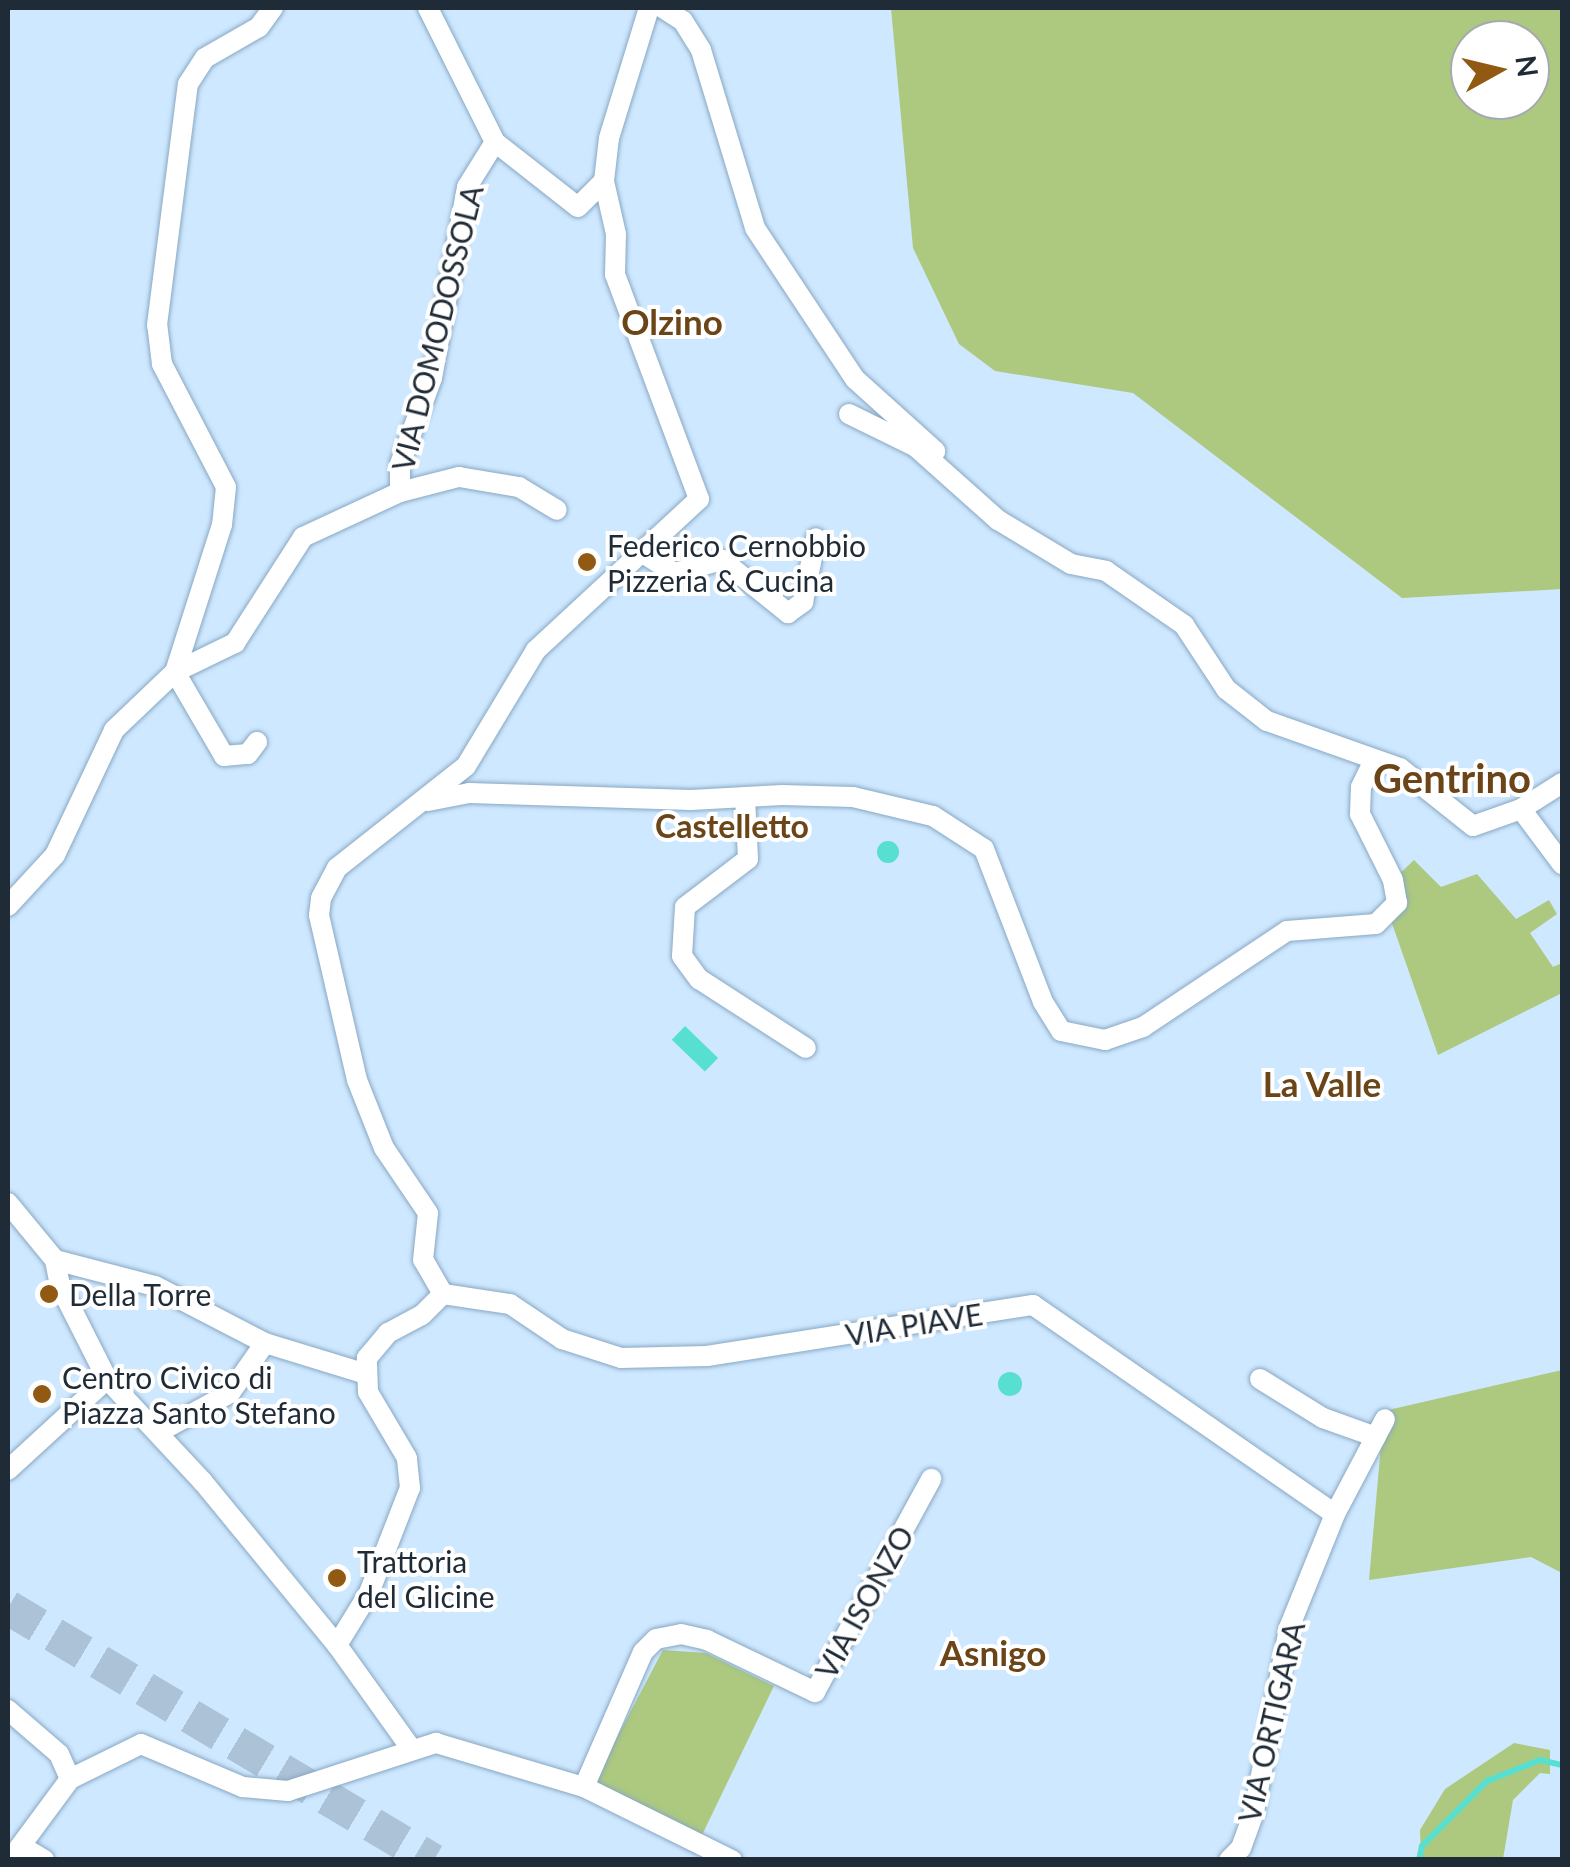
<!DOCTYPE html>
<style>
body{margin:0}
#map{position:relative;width:1570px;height:1867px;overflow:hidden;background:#cee8ff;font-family:Lato,sans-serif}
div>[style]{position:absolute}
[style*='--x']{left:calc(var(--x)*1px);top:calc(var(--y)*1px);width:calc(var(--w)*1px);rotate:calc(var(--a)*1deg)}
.green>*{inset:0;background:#acc97f}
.water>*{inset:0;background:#57e0d2;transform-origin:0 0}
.round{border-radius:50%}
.stream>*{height:6px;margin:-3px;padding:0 3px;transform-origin:3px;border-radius:3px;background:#57e0d2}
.trunk-tunnel>*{height:35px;margin-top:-17.5px;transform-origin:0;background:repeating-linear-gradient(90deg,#abc2d7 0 35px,transparent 0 53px)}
.roads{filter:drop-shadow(0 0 2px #89a8c3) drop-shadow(0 0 2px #89a8c3)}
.minor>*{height:20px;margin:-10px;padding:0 10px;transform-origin:10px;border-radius:10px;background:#fff}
.dots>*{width:28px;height:28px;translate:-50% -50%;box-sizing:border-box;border:5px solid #fff;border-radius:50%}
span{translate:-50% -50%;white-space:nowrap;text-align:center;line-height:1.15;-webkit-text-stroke:8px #fff;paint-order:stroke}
.street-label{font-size:30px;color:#1f2b36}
.poi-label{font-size:30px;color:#1f2b36}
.left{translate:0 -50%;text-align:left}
.neighbourhood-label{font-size:32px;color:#6b4417;font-weight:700}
.quarter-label{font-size:35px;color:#6b4417;font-weight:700}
.district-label{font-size:40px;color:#6b4417;font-weight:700}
.frame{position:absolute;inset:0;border:10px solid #1f2b36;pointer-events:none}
.north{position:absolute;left:1450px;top:20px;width:100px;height:100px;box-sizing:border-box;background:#fff;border:2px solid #a5aaaf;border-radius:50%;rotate:82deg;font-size:28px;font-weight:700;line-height:40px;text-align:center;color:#1f2b36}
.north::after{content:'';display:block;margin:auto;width:35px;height:45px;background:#915912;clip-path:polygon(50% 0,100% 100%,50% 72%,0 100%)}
</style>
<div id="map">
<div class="green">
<div style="clip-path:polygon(evenodd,891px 8px,1562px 8px,1562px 589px,1402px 598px,1133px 393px,995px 371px,959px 344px,913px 248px,891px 8px,1470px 40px,1530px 40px,1530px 100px,1470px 100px,1470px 40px)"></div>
<div style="clip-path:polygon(1414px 860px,1441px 887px,1477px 874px,1516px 919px,1549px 900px,1557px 914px,1530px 933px,1553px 967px,1562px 963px,1562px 993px,1438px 1055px,1388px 912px,1393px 880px)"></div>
<div style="clip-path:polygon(1562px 1370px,1562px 1573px,1531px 1557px,1369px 1580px,1384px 1411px)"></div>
<div style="clip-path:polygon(663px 1650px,706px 1653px,774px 1686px,702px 1835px,594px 1781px)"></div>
<div style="clip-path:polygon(1514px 1743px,1550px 1750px,1550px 1774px,1540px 1773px,1513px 1800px,1503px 1859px,1421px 1859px,1420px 1830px,1445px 1789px)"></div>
</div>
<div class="water">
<div class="round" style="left:877px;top:841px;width:22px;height:22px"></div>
<div style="left:685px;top:1026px;width:46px;height:19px;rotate:44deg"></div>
<div class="round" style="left:998px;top:1372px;width:24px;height:24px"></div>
</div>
<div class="stream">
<div style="--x:1419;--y:1860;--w:14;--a:-78"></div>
<div style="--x:1422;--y:1846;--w:92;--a:-45"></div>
<div style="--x:1487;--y:1781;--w:57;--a:-21.6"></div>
<div style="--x:1540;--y:1760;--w:23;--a:13"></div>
</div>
<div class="trunk-tunnel">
<div style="--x:8;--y:1607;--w:495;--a:30.8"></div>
</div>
<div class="roads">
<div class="minor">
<div style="--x:663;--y:8;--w:24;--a:33"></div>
<div style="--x:683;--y:21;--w:34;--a:58"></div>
<div style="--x:701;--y:50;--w:186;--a:73.1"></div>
<div style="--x:755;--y:228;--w:181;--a:56.5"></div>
<div style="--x:855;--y:379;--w:108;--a:42"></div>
<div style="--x:495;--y:142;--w:105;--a:38.1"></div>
<div style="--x:578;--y:207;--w:37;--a:-45"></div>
<div style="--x:849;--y:414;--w:75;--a:26.2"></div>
<div style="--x:916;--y:447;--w:110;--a:41.7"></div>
<div style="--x:998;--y:520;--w:85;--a:31.1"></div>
<div style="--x:1071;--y:564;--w:36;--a:11"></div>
<div style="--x:1106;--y:571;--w:95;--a:34.7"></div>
<div style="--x:1184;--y:625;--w:77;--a:56.7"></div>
<div style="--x:1226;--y:689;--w:52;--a:38"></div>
<div style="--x:1267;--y:721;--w:141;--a:19.5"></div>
<div style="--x:1400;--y:768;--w:93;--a:38.5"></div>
<div style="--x:1473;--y:826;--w:51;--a:-19.5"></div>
<div style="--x:1521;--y:809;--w:49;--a:-32.4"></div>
<div style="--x:400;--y:492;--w:28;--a:-90"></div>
<div style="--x:400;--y:464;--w:92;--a:-69.6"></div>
<div style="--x:432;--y:378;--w:194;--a:-79.6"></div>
<div style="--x:467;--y:187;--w:53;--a:-58.1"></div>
<div style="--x:495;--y:142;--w:150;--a:-116.6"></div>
<div style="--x:641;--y:552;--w:40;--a:32"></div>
<div style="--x:675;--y:573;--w:49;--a:-15.5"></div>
<div style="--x:722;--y:560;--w:85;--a:38.8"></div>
<div style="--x:788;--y:613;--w:19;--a:-36"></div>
<div style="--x:803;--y:602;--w:65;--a:-78.5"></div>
<div style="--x:175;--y:672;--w:154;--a:-72.3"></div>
<div style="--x:222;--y:525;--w:38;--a:-84"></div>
<div style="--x:226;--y:487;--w:139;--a:-117.5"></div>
<div style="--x:162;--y:364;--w:39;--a:-97"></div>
<div style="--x:157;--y:325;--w:243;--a:-82.7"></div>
<div style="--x:188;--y:84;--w:31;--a:-57"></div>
<div style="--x:205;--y:58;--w:62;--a:-29.9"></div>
<div style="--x:259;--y:27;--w:24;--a:-54"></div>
<div style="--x:175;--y:672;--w:97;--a:59.7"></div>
<div style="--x:224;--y:756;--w:24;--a:-5"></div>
<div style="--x:248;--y:754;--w:15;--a:-53"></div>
<div style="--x:745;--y:797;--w:62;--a:87.2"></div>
<div style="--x:748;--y:859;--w:79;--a:142.7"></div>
<div style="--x:685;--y:907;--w:49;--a:93.5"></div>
<div style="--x:682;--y:956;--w:29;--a:54"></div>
<div style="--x:699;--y:979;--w:127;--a:32.8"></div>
<div style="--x:428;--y:801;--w:42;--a:-11"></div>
<div style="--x:469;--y:793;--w:222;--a:1.8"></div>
<div style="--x:691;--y:800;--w:91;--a:-3.1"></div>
<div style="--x:782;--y:795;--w:71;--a:1.6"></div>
<div style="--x:853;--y:797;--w:82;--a:13.4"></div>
<div style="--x:933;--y:816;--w:61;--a:32.9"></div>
<div style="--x:984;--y:849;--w:164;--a:68.9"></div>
<div style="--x:1043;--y:1002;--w:34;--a:58"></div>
<div style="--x:1061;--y:1031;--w:45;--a:11.6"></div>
<div style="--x:1105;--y:1040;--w:40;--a:-18.9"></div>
<div style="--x:1143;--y:1027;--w:173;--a:-33.7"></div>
<div style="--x:1287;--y:931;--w:89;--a:-4.5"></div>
<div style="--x:1376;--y:924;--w:30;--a:-45"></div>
<div style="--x:1397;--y:903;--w:23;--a:-100"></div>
<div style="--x:1393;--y:880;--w:74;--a:-116.6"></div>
<div style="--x:1360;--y:814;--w:27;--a:-88"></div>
<div style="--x:1361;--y:787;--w:28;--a:-64"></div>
<div style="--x:1521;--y:809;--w:69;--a:53.3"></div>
<div style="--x:8;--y:906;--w:69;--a:-47.3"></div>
<div style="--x:55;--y:855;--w:138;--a:-64.7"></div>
<div style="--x:114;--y:730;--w:84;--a:-43.6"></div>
<div style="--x:175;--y:672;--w:67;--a:-25.8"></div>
<div style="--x:235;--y:643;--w:126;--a:-57.3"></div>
<div style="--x:303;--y:537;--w:107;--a:-24.9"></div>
<div style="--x:400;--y:492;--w:61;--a:-14.3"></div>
<div style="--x:459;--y:477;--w:61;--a:9.5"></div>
<div style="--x:519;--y:487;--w:44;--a:31.2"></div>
<div style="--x:8;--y:1203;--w:74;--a:50.5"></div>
<div style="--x:55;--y:1260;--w:26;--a:79"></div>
<div style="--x:60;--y:1286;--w:104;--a:63.2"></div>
<div style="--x:107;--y:1379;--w:141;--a:47"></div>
<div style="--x:203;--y:1482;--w:211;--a:50.6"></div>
<div style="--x:337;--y:1645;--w:125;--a:54.4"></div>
<div style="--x:55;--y:1260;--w:103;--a:14.6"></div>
<div style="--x:155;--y:1286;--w:124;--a:27.4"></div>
<div style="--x:265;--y:1343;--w:102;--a:17"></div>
<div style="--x:443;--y:1294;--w:39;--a:-120"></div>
<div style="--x:423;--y:1260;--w:47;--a:-83.9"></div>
<div style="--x:428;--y:1213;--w:78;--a:-124.1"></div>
<div style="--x:384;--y:1148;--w:73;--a:-111.7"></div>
<div style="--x:357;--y:1080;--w:169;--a:-103"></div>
<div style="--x:319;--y:915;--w:17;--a:-83"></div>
<div style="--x:321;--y:898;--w:34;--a:-62"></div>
<div style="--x:337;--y:868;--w:164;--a:-38.3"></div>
<div style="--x:466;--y:766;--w:135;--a:-58.9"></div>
<div style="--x:536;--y:650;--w:222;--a:-42.8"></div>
<div style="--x:699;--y:499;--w:240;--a:-110.5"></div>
<div style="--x:615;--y:274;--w:40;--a:-88.6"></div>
<div style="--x:616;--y:234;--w:54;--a:-102.8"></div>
<div style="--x:604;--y:181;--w:43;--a:-83.4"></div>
<div style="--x:609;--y:138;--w:136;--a:-72.9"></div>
<div style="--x:443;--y:1294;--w:68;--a:8.5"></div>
<div style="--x:510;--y:1304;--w:63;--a:33.9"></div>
<div style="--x:562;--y:1339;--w:62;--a:17.9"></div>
<div style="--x:621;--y:1358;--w:86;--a:-1.3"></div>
<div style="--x:707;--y:1356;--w:330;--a:-8.9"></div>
<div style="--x:1033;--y:1305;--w:367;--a:34.7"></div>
<div style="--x:1260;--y:1379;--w:74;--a:31.8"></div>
<div style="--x:1323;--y:1418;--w:56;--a:19.7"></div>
<div style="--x:159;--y:1432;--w:81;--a:-28.8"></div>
<div style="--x:230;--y:1393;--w:61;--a:-55"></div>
<div style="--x:8;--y:1470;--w:134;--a:-42.6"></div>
<div style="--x:337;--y:1645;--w:61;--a:-58.4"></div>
<div style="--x:369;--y:1593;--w:113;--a:-68.7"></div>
<div style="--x:410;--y:1488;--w:30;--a:-96"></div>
<div style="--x:407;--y:1458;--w:77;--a:-120.6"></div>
<div style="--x:368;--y:1392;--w:34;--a:-92"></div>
<div style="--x:367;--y:1358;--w:33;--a:-50"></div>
<div style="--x:388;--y:1333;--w:38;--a:-28"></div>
<div style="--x:422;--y:1315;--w:30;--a:-45"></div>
<div style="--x:8;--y:1710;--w:67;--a:40.8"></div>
<div style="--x:59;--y:1754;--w:27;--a:66"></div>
<div style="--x:70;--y:1779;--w:101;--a:126.5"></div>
<div style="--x:70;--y:1779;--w:79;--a:-26.2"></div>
<div style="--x:141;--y:1744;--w:111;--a:22.9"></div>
<div style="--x:243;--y:1787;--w:45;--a:5.1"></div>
<div style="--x:288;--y:1791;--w:156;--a:-18"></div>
<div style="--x:436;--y:1743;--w:154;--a:16.6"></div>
<div style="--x:584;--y:1787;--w:165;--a:26.3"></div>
<div style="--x:584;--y:1787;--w:147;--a:-66.4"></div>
<div style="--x:643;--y:1652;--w:18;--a:-45"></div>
<div style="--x:656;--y:1639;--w:25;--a:-11"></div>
<div style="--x:681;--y:1634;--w:27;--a:13"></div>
<div style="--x:707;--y:1640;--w:120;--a:25.7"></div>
<div style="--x:815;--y:1692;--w:243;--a:-61.4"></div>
<div style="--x:21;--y:1846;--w:27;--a:31"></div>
<div style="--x:1229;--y:1860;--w:17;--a:-45"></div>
<div style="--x:1241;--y:1848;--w:38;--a:-70"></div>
<div style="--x:1254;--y:1812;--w:187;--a:-79.2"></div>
<div style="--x:1289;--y:1628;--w:123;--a:-68"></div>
<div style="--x:1335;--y:1514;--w:107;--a:-62.2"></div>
</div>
</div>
<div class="dots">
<div style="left:587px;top:562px;background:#915912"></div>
<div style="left:49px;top:1294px;background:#915912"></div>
<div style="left:42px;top:1394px;background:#915912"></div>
<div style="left:337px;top:1578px;background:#915912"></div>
</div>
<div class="street-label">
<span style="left:437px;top:328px;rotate:-76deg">VIA DOMODOSSOLA</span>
<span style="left:914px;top:1324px;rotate:-9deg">VIA PIAVE</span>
<span style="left:864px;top:1602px;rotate:-61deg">VIA ISONZO</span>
<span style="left:1271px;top:1722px;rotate:-77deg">VIA ORTIGARA</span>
</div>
<div class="poi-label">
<span class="left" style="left:607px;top:562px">Federico Cernobbio<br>Pizzeria &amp; Cucina</span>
<span class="left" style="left:69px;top:1294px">Della Torre</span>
<span class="left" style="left:62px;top:1394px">Centro Civico di<br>Piazza Santo Stefano</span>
<span class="left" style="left:357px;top:1578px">Trattoria<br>del Glicine</span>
</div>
<div class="neighbourhood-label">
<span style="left:732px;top:826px">Castelletto</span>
</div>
<div class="quarter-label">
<span style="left:672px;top:321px">Olzino</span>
<span style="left:1322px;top:1083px">La Valle</span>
<span style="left:993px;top:1652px">Asnigo</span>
</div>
<div class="district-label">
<span style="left:1452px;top:778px">Gentrino</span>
</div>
<div class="frame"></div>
<div class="north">N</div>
</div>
